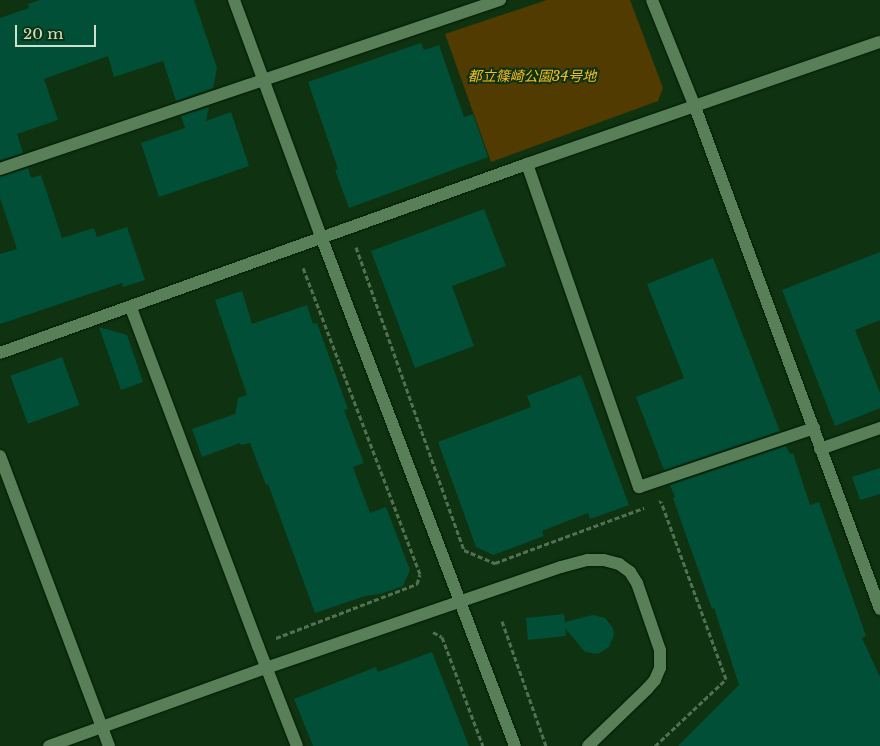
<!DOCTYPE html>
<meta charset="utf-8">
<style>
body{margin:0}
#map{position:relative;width:880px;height:746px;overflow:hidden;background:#0f3311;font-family:"Libre Baskerville","Noto Sans JP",serif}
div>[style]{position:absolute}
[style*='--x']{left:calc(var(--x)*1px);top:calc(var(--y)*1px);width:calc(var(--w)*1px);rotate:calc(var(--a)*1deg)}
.green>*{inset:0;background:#523b00}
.building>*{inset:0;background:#014f37;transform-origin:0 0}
.path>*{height:3px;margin-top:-1.5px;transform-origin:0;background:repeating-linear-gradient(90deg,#527052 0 5px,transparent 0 7.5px)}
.roads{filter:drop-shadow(0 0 1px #011902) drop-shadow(0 0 1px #011902)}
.street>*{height:12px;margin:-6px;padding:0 6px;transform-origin:6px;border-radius:6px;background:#597f59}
.secondary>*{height:12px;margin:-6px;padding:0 6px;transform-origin:6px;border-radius:6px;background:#597f59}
span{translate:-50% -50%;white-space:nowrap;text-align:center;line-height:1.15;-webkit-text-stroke:4px #0f3311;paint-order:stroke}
.park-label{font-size:14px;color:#f9bd25;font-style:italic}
.scale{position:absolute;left:15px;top:25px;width:81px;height:22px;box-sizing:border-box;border:2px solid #cde1cc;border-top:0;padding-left:6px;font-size:15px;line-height:18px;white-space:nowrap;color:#cde1cc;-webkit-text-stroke:4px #0f3311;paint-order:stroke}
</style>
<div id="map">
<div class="green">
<div style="clip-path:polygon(547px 0,630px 0,663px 88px,658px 101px,491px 162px,445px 34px)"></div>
</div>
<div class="building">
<div style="clip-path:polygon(40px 0,194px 0,217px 68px,213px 88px,176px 101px,163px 61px,114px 77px,108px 56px,44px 79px,58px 120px,17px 134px,23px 153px,0 160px,0 18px,29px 8px,28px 4px)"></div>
<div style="clip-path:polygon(421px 43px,424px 50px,439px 45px,464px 117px,473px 114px,488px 157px,349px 208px,335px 170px,338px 169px,308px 82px)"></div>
<div style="clip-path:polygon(209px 107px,206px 121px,231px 112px,249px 166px,159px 197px,141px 143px,185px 128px,181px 116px)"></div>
<div style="clip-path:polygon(28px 168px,31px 178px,41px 175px,62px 238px,94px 228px,97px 237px,127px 227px,145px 280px,123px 287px,122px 283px,0 324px,0 254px,17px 249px,0 198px,0 177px)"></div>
<div style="clip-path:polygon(484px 209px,506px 266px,452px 286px,474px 346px,415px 368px,371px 251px)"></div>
<div style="clip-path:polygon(880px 252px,880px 320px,855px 330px,880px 393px,880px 408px,835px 426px,782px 290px)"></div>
<div style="clip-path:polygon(713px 258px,780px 431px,664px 470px,636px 397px,684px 378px,647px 284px)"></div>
<div style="clip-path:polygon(242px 291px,252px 324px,307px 305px,313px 324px,317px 323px,348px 409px,344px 410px,364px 463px,353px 467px,370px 513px,386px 507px,410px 570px,403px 586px,380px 594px,365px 596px,315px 613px,268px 484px,266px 485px,250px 443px,241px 445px,240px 443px,202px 457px,192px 429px,235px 414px,238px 398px,247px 395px,215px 300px)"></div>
<div style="clip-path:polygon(99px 327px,127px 335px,143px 382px,121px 390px)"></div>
<div style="left:62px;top:357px;width:51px;height:55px;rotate:70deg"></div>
<div style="clip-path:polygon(581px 375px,629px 505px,590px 519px,588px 513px,542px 531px,544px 536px,493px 555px,476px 547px,438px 442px,531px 407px,527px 396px)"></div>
<div style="clip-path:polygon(786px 446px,790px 454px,793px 453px,810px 505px,819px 502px,866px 636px,862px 638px,880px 677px,880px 746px,678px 746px,739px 685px,714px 608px,712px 609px,673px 498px,675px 497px,670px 485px)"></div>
<div style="clip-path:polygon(880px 468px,880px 494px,860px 500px,852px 477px)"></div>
<div style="clip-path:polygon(564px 614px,565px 622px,593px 615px,605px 618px,613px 628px,614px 635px,609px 647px,598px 654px,585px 652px,565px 628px,566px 636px,528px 640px,526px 618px)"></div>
<div style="clip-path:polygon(432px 652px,469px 746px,313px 746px,294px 699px,376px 667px,378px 672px)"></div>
</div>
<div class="path">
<div style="--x:356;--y:247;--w:322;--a:70.4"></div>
<div style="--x:464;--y:550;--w:34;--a:23"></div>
<div style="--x:495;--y:563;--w:159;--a:-20.3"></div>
<div style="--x:502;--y:621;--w:133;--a:70.6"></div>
<div style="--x:433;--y:632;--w:10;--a:29"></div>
<div style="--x:442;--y:637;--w:116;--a:69.4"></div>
<div style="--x:276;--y:638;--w:151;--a:-21"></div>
<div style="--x:417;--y:584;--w:10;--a:-73"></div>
<div style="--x:420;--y:574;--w:328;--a:-110.9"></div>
<div style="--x:655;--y:746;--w:98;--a:-43.3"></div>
<div style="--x:726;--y:679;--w:189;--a:-110.1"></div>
<div style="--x:661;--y:501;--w:2;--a:153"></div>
</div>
<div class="roads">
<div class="street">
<div style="--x:652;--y:0;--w:115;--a:68.1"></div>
<div style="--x:695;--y:107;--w:535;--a:69.77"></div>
<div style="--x:527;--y:164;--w:342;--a:70.9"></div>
<div style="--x:639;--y:487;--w:185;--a:-18.6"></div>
<div style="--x:0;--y:169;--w:528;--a:-18.68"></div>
<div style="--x:131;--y:308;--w:361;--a:69.4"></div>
<div style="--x:258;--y:646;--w:107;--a:68.7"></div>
<div style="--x:820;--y:449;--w:64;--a:-19.3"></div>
<div style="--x:0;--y:456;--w:310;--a:69.4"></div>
</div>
<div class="secondary">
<div style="--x:234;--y:0;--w:255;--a:69.8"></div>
<div style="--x:322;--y:239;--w:542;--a:69.16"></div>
<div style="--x:0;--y:353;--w:560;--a:-19.73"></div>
<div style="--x:527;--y:164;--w:373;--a:-19.1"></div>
<div style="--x:49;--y:746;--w:231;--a:-19.8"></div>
<div style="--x:266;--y:668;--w:312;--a:-18.9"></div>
<div style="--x:561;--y:567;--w:28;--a:-15"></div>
<div style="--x:588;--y:560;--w:16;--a:0"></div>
<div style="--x:604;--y:560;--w:16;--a:15"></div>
<div style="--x:619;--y:564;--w:14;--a:36"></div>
<div style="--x:630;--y:572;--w:13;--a:58"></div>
<div style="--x:637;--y:583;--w:71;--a:71.1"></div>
<div style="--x:660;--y:650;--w:18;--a:90"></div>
<div style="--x:660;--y:668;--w:13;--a:113"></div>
<div style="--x:655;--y:680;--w:12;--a:132"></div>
<div style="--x:647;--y:689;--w:82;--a:136"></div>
</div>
</div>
<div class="park-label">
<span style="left:532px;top:76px">都立篠崎公園34号地</span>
</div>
<div class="scale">20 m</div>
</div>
